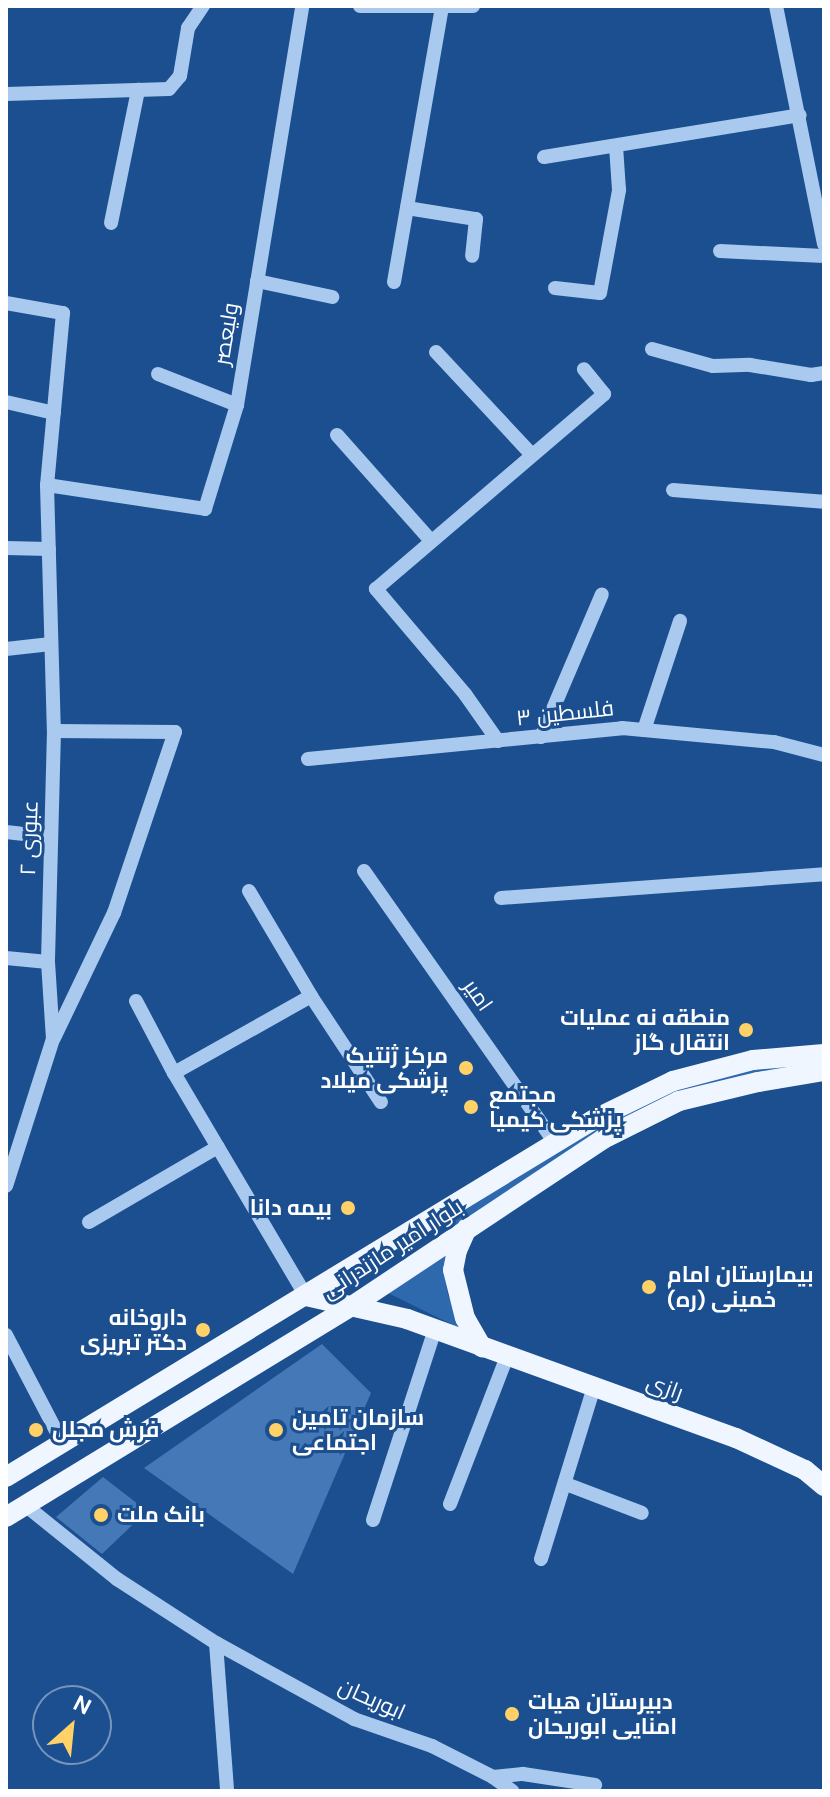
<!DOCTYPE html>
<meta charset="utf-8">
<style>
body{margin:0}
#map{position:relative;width:830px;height:1797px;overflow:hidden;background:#1b4f8f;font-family:"DM Sans",Cairo,sans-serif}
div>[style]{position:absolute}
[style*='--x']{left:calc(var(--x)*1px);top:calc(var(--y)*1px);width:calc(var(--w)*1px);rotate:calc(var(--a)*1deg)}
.green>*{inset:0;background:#2e69ad}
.building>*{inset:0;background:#4478b7}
.minor>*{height:14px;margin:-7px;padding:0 7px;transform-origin:7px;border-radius:7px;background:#a9c9ee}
.major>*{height:20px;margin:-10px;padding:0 10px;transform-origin:10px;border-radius:10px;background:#f0f6ff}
.dots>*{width:22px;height:22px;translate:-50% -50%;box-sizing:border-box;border:4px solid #1b4f8f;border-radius:50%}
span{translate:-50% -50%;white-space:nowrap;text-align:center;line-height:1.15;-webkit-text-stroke:6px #1b4f8f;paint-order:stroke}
.street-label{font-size:22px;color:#fff}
.poi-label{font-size:22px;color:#fff;font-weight:700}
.right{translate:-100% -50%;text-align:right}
.left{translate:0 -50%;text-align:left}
.frame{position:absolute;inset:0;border:8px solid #fff;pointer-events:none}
.north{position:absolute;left:32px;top:1685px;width:80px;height:80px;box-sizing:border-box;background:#1b4f8f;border:2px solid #7695bc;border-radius:50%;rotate:27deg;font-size:22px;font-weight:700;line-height:32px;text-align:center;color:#fff}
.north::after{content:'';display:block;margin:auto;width:28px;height:36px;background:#ffd166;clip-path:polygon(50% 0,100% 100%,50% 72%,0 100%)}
</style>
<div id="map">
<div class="green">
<div style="clip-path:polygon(824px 1059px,681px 1096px,456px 1230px,448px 1226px,446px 1218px,531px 1165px,676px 1085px,765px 1064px)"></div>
<div style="clip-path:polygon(448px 1249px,444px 1273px,448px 1295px,465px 1331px,384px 1291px)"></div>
</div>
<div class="building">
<div style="clip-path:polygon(322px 1344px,371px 1393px,293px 1574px,144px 1468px)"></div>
<div style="clip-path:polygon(103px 1477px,147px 1511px,102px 1554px,56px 1517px)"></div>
</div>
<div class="minor">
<div style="--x:360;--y:6;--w:113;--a:0"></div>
<div style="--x:776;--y:6;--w:243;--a:78.6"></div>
<div style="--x:6;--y:94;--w:163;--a:-1.8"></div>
<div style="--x:169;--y:89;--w:17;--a:-50"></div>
<div style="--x:180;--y:76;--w:49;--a:-80.5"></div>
<div style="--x:188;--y:28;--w:27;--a:-56"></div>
<div style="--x:544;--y:157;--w:259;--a:-9.3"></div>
<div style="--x:407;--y:208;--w:70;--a:9.1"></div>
<div style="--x:476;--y:219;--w:37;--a:96"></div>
<div style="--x:111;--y:223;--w:136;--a:-78.5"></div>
<div style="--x:720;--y:251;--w:104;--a:2.8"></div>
<div style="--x:257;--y:281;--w:77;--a:12"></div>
<div style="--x:394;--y:282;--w:279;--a:-80.1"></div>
<div style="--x:555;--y:288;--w:45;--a:6.3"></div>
<div style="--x:600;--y:293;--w:105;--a:-79.5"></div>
<div style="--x:619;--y:190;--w:44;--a:-93.9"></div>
<div style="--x:6;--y:303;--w:58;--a:10"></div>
<div style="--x:63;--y:313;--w:173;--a:95.3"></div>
<div style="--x:47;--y:485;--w:246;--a:88.4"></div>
<div style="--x:54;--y:731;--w:231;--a:91.5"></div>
<div style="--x:48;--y:962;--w:77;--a:86.3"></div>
<div style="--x:53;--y:1039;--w:154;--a:107.7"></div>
<div style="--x:652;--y:349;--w:63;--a:15.6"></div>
<div style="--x:713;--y:366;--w:37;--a:-2"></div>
<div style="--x:750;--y:365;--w:62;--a:9.3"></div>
<div style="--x:811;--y:375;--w:13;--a:-9"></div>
<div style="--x:436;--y:352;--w:141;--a:47"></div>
<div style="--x:158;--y:374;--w:85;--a:21.4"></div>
<div style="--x:6;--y:402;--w:49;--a:12.9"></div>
<div style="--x:337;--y:435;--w:142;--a:48.4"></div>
<div style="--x:47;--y:485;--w:160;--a:8.6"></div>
<div style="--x:205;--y:509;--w:109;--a:-72.9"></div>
<div style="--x:237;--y:405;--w:404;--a:-80.7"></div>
<div style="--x:673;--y:490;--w:151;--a:4.5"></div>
<div style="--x:6;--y:548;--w:43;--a:1.3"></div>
<div style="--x:6;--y:649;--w:45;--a:-6.3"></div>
<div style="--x:644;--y:730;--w:115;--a:-71.7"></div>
<div style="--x:541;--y:737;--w:155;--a:-66.9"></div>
<div style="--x:498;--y:741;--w:57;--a:-125.1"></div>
<div style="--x:465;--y:694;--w:138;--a:-130.3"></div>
<div style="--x:376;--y:589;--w:300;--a:-40.5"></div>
<div style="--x:604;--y:394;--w:32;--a:-129"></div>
<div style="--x:308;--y:759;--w:316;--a:-5.6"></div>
<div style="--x:622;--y:728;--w:153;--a:5.3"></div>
<div style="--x:774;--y:742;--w:52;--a:14.6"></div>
<div style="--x:6;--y:832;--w:45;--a:6.3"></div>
<div style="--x:364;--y:871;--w:332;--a:54.9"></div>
<div style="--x:249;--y:891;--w:122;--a:59.4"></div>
<div style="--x:311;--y:996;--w:127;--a:56.6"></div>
<div style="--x:501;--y:898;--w:324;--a:-4.2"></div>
<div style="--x:6;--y:958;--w:42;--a:5.4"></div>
<div style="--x:136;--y:1001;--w:81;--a:62.2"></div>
<div style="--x:174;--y:1073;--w:259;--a:59.4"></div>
<div style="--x:54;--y:1038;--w:139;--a:-64.4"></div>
<div style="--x:114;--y:913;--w:191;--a:-71.4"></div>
<div style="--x:175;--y:732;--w:121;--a:-179.5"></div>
<div style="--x:174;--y:1073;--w:157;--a:-29.3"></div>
<div style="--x:89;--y:1222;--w:149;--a:-30.2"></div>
<div style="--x:6;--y:1335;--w:121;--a:62.4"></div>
<div style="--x:566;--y:1484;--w:81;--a:20.9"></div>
<div style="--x:450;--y:1504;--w:159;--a:-68.9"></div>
<div style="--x:25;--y:1505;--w:118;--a:38.8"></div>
<div style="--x:117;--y:1579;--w:118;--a:32.9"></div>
<div style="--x:216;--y:1643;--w:158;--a:28.8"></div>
<div style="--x:354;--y:1719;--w:83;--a:19.1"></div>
<div style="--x:432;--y:1746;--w:68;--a:26.9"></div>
<div style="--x:493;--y:1777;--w:24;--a:36"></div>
<div style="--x:373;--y:1520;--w:201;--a:-72"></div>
<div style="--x:541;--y:1559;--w:180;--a:-72.9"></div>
<div style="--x:216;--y:1643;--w:148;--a:85.7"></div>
<div style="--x:493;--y:1777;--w:30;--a:-6"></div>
<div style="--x:523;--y:1774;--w:73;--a:8.7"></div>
</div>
<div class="major">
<div style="--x:467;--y:1228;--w:24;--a:114"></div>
<div style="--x:457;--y:1250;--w:20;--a:101"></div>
<div style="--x:453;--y:1270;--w:49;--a:76"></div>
<div style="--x:465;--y:1318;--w:34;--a:60"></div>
<div style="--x:306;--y:1296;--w:104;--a:12.8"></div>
<div style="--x:407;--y:1319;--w:350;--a:19.9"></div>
<div style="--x:736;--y:1438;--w:76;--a:24.9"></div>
<div style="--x:805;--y:1470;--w:25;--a:40"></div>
<div style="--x:6;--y:1477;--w:687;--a:-31.31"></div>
<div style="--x:593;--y:1120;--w:89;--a:-26"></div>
<div style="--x:673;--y:1081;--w:83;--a:-14.7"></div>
<div style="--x:753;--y:1060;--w:71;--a:-4.8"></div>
<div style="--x:6;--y:1517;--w:405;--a:-31.4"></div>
<div style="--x:352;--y:1306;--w:301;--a:-33.6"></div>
<div style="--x:603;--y:1139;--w:85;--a:-26.6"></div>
<div style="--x:679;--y:1101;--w:81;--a:-13.5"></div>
<div style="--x:758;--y:1082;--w:67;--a:-9.5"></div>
</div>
<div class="dots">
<div style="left:746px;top:1030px;background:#ffd166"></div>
<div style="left:466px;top:1068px;background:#ffd166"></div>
<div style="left:471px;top:1107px;background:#ffd166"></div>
<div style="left:348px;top:1208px;background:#ffd166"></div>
<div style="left:649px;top:1287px;background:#ffd166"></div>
<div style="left:203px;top:1330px;background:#ffd166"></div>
<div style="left:36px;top:1430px;background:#ffd166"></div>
<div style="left:276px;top:1430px;background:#ffd166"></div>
<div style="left:101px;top:1515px;background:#ffd166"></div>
<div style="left:512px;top:1714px;background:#ffd166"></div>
</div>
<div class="street-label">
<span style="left:226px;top:334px;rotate:-81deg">ولیعصر</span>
<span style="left:565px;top:713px;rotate:-6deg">فلسطین ۳</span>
<span style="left:29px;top:838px;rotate:-88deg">عبوری ۲</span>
<span style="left:478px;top:995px;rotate:55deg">امیر</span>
<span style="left:392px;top:1249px;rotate:-33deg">بلوار امیر مازندرانی</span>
<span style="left:665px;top:1387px;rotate:20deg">رازی</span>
<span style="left:372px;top:1699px;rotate:24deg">ابوریحان</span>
</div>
<div class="poi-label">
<span class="right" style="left:730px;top:1030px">منطقه نه عملیات<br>انتقال گاز</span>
<span class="right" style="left:448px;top:1068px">مرکز ژنتیک<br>پزشکی میلاد</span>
<span class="left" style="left:489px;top:1107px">مجتمع<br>پزشکی کیمیا</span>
<span class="right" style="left:332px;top:1208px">بیمه دانا</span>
<span class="left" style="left:667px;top:1287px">بیمارستان امام<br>خمینی (ره)</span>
<span class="right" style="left:187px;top:1330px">داروخانه<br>دکتر تبریزی</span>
<span class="left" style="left:292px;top:1430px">سازمان تامین<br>اجتماعی</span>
<span class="left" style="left:52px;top:1430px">فرش مجلل</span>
<span class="left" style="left:117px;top:1515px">بانک ملت</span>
<span class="left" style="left:528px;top:1714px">دبیرستان هیات<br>امنایی ابوریحان</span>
</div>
<div class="frame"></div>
<div class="north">N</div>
</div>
